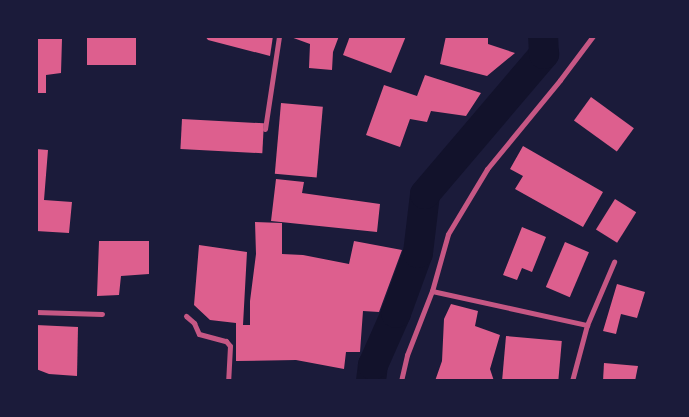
<!DOCTYPE html>
<style>
body{margin:0}
#map{position:relative;width:689px;height:417px;overflow:hidden;background:#1b1b3a;font-family:"Exo 2",sans-serif}
div>[style]{position:absolute}
[style*='--x']{left:calc(var(--x)*1px);top:calc(var(--y)*1px);width:calc(var(--w)*1px);rotate:calc(var(--a)*1deg)}
.canal>*{height:30px;margin:-15px;padding:0 15px;transform-origin:15px;border-radius:15px;background:#12122b}
.building>*{inset:0;background:#dd5f8e;transform-origin:0 0}
.minor>*{height:5px;margin:-2.5px;padding:0 2.5px;transform-origin:2.5px;border-radius:2.5px;background:#c65784}
span{translate:-50% -50%;white-space:nowrap;text-align:center;line-height:1.15;-webkit-text-stroke:4px #1b1b3a;paint-order:stroke}
.frame{position:absolute;inset:0;border:38px solid #1b1b3a;pointer-events:none}
</style>
<div id="map">
<div class="canal">
<div style="--x:371;--y:381;--w:16;--a:-83"></div>
<div style="--x:373;--y:365;--w:57;--a:-66.1"></div>
<div style="--x:396;--y:313;--w:64;--a:-69.9"></div>
<div style="--x:418;--y:253;--w:59;--a:-83.2"></div>
<div style="--x:425;--y:194;--w:184;--a:-49.6"></div>
<div style="--x:544;--y:54;--w:18;--a:-93"></div>
</div>
<div class="building">
<div style="left:87px;top:36px;width:49px;height:29px"></div>
<div style="clip-path:polygon(205px 36px,273px 36px,270px 56px,208px 40px)"></div>
<div style="clip-path:polygon(288px 36px,339px 36px,333px 52px,332px 70px,309px 68px,310px 44px)"></div>
<div style="clip-path:polygon(350px 36px,406px 36px,391px 73px,343px 55px)"></div>
<div style="clip-path:polygon(446px 36px,488px 36px,488px 44px,515px 53px,487px 76px,440px 64px)"></div>
<div style="clip-path:polygon(36px 39px,62px 39px,61px 73px,46px 75px,46px 93px,36px 93px)"></div>
<div style="clip-path:polygon(425px 75px,481px 93px,466px 116px,431px 111px,427px 122px,410px 119px,400px 147px,366px 135px,384px 85px,417px 96px)"></div>
<div style="left:591px;top:97px;width:53px;height:29px;rotate:36deg"></div>
<div style="left:281px;top:103px;width:42px;height:71px;rotate:5deg"></div>
<div style="left:182px;top:119px;width:82px;height:30px;rotate:3deg"></div>
<div style="clip-path:polygon(523px 146px,603px 192px,583px 227px,515px 189px,523px 176px,510px 169px)"></div>
<div style="clip-path:polygon(36px 149px,48px 150px,44px 200px,72px 202px,69px 233px,36px 231px)"></div>
<div style="clip-path:polygon(276px 179px,304px 182px,302px 193px,380px 204px,377px 232px,271px 221px)"></div>
<div style="left:615px;top:199px;width:25px;height:36px;rotate:32deg"></div>
<div style="clip-path:polygon(255px 222px,282px 223px,282px 254px,303px 255px,349px 264px,354px 241px,402px 250px,379px 312px,363px 311px,360px 352px,346px 352px,344px 369px,296px 360px,236px 361px,236px 323px,210px 320px,194px 305px,199px 245px,247px 252px,243px 325px,250px 325px,250px 301px,256px 254px)"></div>
<div style="clip-path:polygon(522px 227px,546px 237px,532px 272px,522px 268px,517px 280px,503px 275px)"></div>
<div style="clip-path:polygon(99px 241px,149px 241px,149px 274px,121px 276px,119px 295px,97px 296px)"></div>
<div style="left:565px;top:242px;width:26px;height:49px;rotate:23deg"></div>
<div style="clip-path:polygon(617px 284px,645px 292px,637px 318px,621px 314px,616px 334px,603px 331px)"></div>
<div style="clip-path:polygon(451px 304px,478px 311px,475px 326px,500px 335px,490px 369px,494px 381px,435px 381px,442px 361px,444px 319px)"></div>
<div style="clip-path:polygon(36px 325px,78px 327px,77px 376px,49px 374px,36px 369px)"></div>
<div style="left:506px;top:336px;width:56px;height:45px;rotate:5deg"></div>
<div style="clip-path:polygon(604px 363px,638px 366px,635px 381px,603px 381px)"></div>
</div>
<div class="minor">
<div style="--x:265;--y:129;--w:94;--a:-81.4"></div>
<div style="--x:432;--y:291;--w:159;--a:12.4"></div>
<div style="--x:36;--y:312;--w:66;--a:1.7"></div>
<div style="--x:186;--y:316;--w:11;--a:41"></div>
<div style="--x:194;--y:323;--w:12;--a:66"></div>
<div style="--x:199;--y:334;--w:28;--a:15"></div>
<div style="--x:226;--y:341;--w:6;--a:51"></div>
<div style="--x:230;--y:346;--w:35;--a:93"></div>
<div style="--x:401;--y:381;--w:27;--a:-77"></div>
<div style="--x:407;--y:355;--w:69;--a:-68.7"></div>
<div style="--x:432;--y:291;--w:59;--a:-74.3"></div>
<div style="--x:448;--y:234;--w:76;--a:-59"></div>
<div style="--x:487;--y:169;--w:115;--a:-50.6"></div>
<div style="--x:560;--y:80;--w:55;--a:-53.1"></div>
<div style="--x:572;--y:381;--w:58;--a:-75"></div>
<div style="--x:587;--y:325;--w:69;--a:-66.8"></div>
</div>
<div class="frame"></div>
</div>
